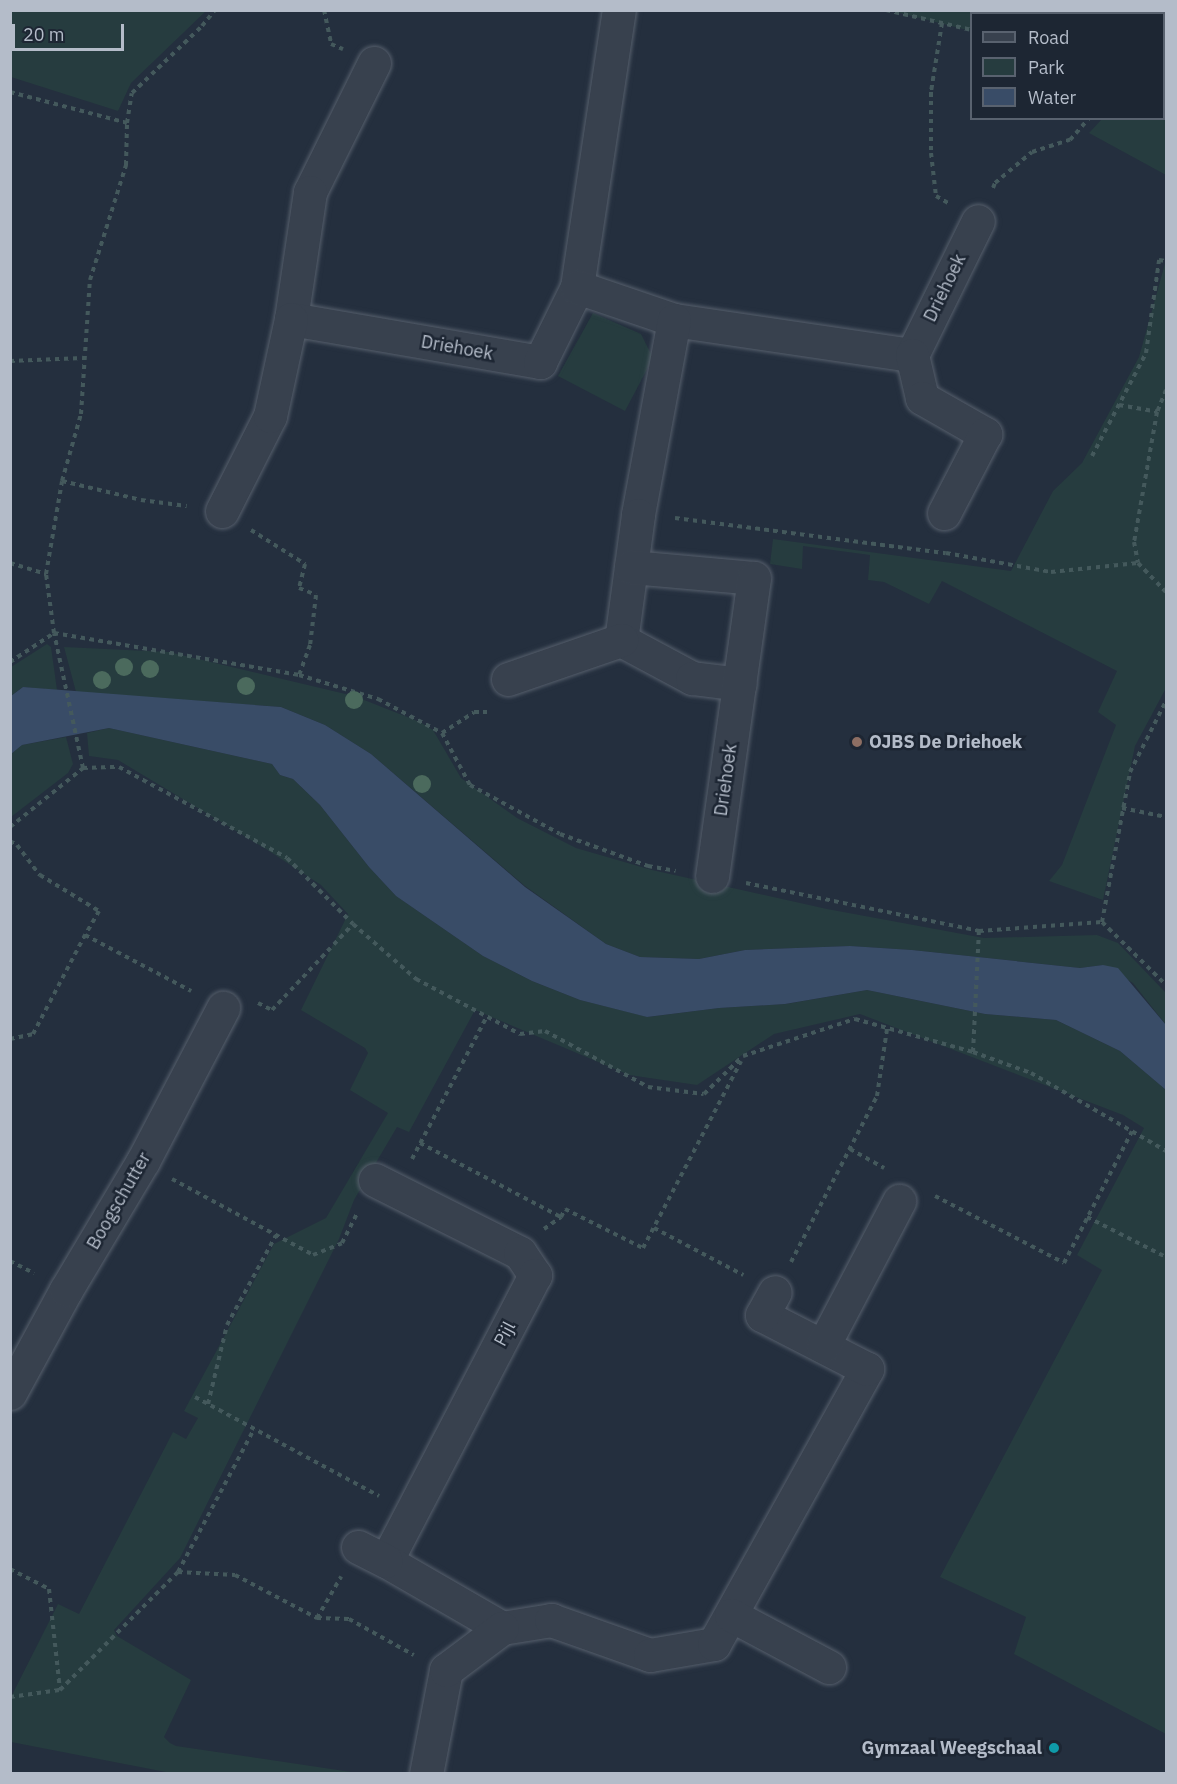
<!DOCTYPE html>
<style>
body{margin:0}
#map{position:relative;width:1177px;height:1784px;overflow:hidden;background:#242f3e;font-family:"IBM Plex Sans",sans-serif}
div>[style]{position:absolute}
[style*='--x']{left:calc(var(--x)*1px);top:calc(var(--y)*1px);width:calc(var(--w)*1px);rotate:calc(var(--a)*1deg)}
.green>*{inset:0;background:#263c3f}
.water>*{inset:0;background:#394c67}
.path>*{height:4px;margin-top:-2px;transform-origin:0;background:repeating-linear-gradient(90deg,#44595c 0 4.5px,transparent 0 9px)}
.roads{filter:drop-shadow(0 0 2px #565f6c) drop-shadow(0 0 2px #565f6c)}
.minor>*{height:33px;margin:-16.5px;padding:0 16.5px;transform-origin:16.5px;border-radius:16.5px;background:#38414e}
.trees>*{width:18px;height:18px;margin:-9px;border-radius:50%;background:#4b6a5d}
.dots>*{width:16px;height:16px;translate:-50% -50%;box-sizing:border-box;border:3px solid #1d2633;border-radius:50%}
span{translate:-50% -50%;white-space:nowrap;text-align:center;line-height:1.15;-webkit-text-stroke:5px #1d2633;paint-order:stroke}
.street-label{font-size:18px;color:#b4bcc9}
.poi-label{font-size:18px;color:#b4bcc9;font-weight:700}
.left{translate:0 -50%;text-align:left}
.right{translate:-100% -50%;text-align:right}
.frame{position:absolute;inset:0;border:12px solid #b4bcc9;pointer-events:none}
.legend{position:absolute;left:970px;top:12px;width:195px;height:108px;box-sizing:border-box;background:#1d2633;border:2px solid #59626f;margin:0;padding:8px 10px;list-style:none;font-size:18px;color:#b4bcc9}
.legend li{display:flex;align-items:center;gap:12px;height:30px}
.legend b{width:30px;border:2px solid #59626f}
.scale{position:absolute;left:12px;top:24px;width:112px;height:27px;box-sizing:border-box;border:3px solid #b4bcc9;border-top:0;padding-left:8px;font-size:18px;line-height:21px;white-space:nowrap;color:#b4bcc9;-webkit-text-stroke:4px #1d2633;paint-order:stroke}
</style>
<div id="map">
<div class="green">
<div style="clip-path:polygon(11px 10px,206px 10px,206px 11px,131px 83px,118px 111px,11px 77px)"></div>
<div style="clip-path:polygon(1096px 11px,1101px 13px,972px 14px,971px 31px,892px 11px)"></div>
<div style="clip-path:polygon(1164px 51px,1166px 52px,1166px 175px,1089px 133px,1102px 119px,1164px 118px)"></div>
<div style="clip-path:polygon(1166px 260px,1166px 688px,1135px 746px,1103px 900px,1049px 881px,1062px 865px,1116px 725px,1098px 712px,1117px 671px,942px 581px,929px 604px,884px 582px,868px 580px,870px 555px,803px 546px,802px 569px,770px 564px,773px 539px,1011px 571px,1053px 491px,1082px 463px,1139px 357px)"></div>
<div style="clip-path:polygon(593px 313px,641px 334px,653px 358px,625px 411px,558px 376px)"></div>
<div style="clip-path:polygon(47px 644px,51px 647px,57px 690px,23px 687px,11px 696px,11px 667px)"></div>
<div style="clip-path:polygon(64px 647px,169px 652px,354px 696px,420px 722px,433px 730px,461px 778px,517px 818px,576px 848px,652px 870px,827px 909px,984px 938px,1097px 935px,1118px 943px,1166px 993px,1166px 1025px,1133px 983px,1103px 965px,1080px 968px,912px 950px,850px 946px,745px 950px,699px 959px,640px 957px,606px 944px,525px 886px,371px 754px,325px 725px,281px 707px,76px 692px)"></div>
<div style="clip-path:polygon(109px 728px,272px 764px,280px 775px,293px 779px,320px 805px,369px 867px,396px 896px,483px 956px,532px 981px,580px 1000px,648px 1017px,719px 1008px,786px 1004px,867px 990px,985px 1014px,1056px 1020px,1120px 1051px,1166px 1090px,1166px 1734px,1014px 1654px,1026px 1617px,940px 1577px,1102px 1270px,1077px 1255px,1144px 1128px,1123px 1115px,860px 1014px,774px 1034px,697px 1085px,629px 1075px,475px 1010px,409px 1132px,397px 1127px,354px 1200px,339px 1239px,180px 1558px,114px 1630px,117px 1636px,191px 1680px,164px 1737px,170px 1743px,176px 1746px,358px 1773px,171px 1773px,11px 1742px,10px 1699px,58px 1604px,79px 1614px,173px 1432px,186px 1439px,198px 1418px,184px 1411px,274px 1244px,326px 1218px,388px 1113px,350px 1090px,368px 1053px,365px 1048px,301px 1010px,348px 914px,321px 885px,266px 849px,118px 760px,89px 756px,87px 733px)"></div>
<div style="clip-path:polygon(66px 737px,73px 764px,68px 773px,11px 817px,11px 754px,22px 745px)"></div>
</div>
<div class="water">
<div style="clip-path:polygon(23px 687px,281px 707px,325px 725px,371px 754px,525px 887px,606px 944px,640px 957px,699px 959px,745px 950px,850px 946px,912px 950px,1080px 968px,1103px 965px,1118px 968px,1166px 1025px,1166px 1090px,1120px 1051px,1056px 1020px,985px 1014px,867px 990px,785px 1004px,719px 1008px,647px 1017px,580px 1000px,532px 981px,483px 956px,396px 896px,369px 867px,320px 805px,293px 779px,280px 775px,272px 764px,109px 728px,22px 745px,11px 754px,11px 696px)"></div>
</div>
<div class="path">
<div style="--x:324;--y:10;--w:35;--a:78"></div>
<div style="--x:331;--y:44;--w:13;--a:23"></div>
<div style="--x:886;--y:10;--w:88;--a:13.1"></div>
<div style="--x:1111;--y:10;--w:6;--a:45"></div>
<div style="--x:1152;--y:14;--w:4;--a:-90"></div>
<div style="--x:942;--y:23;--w:70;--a:99.1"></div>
<div style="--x:931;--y:92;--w:61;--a:90"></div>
<div style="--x:931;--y:153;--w:43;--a:83.4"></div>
<div style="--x:936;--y:196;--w:14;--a:30"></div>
<div style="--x:1164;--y:46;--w:2;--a:27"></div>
<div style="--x:1164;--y:52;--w:3;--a:45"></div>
<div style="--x:10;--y:92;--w:121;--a:14.8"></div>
<div style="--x:1164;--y:109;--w:3;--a:45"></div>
<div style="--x:993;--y:188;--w:5;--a:-68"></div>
<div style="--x:995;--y:183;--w:48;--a:-40"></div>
<div style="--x:1032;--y:152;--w:40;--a:-18"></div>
<div style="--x:1070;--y:140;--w:29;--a:-49"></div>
<div style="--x:10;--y:361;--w:73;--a:-2.4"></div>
<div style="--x:1166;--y:390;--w:24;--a:112"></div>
<div style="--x:1157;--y:412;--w:132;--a:100"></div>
<div style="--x:1134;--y:542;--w:21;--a:79"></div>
<div style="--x:1138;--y:563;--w:40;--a:46"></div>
<div style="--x:1119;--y:405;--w:39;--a:10"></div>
<div style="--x:1092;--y:456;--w:116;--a:-62.3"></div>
<div style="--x:1146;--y:353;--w:94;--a:-82"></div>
<div style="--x:1159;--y:260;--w:7;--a:8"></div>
<div style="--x:62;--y:481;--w:81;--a:13.5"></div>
<div style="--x:141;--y:500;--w:46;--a:7.4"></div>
<div style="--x:675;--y:518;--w:273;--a:7.4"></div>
<div style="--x:946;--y:553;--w:107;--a:10.3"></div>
<div style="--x:1051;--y:572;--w:87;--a:-5.9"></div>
<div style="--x:251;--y:530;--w:64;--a:32.2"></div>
<div style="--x:305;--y:564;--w:25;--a:104"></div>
<div style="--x:299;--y:588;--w:18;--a:22"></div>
<div style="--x:316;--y:595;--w:50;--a:96.8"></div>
<div style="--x:310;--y:645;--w:32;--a:110"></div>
<div style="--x:10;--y:563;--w:38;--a:17"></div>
<div style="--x:10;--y:662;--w:53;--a:-33.4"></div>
<div style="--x:54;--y:633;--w:249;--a:9.7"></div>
<div style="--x:299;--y:675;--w:83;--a:16.9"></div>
<div style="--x:378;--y:699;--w:72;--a:28"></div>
<div style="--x:442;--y:733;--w:59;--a:61.7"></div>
<div style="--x:470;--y:785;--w:102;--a:28.6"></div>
<div style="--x:560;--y:834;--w:94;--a:20"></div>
<div style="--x:648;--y:866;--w:28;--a:10"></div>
<div style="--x:442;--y:733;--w:38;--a:-33"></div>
<div style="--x:474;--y:712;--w:17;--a:0"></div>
<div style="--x:83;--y:768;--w:138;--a:-102.1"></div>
<div style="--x:54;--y:633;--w:60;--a:-97.7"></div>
<div style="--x:46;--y:574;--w:94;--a:-80.2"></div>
<div style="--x:62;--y:481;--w:70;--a:-74.2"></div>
<div style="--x:81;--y:414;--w:134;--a:-86.2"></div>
<div style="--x:90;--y:280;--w:121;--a:-72.6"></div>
<div style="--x:126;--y:165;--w:42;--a:-88.6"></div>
<div style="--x:127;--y:123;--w:30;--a:-81"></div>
<div style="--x:132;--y:93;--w:97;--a:-43.7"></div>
<div style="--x:202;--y:26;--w:21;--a:-51"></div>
<div style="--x:1122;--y:808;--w:45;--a:11.6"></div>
<div style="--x:10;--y:827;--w:94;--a:-38.9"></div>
<div style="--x:83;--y:768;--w:36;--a:-2"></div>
<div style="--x:119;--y:767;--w:191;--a:28.4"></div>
<div style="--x:287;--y:858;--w:93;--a:45"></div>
<div style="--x:353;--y:924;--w:84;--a:41.1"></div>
<div style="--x:416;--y:979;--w:118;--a:27.9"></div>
<div style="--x:520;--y:1034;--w:25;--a:-7"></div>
<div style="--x:545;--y:1031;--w:117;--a:28.5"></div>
<div style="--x:648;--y:1087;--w:56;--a:7.1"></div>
<div style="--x:704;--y:1094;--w:54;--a:-44.3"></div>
<div style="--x:743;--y:1056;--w:118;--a:-18.3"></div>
<div style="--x:855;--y:1019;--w:123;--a:15.6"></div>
<div style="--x:973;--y:1052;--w:62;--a:19.9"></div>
<div style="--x:1031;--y:1073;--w:156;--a:30"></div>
<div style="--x:10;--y:841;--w:8;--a:30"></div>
<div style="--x:17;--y:845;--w:38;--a:53"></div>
<div style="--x:40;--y:875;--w:69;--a:31.4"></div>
<div style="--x:99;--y:911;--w:28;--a:120"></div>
<div style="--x:746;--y:883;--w:238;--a:11.6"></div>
<div style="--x:979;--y:931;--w:123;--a:-4.2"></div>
<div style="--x:1102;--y:922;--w:90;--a:44.5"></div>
<div style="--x:1102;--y:922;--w:153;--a:-79.4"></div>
<div style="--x:1130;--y:772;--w:80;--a:-63.1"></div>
<div style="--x:258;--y:1003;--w:16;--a:27"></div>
<div style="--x:272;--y:1010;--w:118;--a:-46.7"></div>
<div style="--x:10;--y:1039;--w:24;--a:-12"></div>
<div style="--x:33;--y:1034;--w:112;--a:-62.3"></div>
<div style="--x:85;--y:935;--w:120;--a:27.8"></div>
<div style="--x:973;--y:1052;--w:121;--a:-87.2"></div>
<div style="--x:420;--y:1143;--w:159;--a:27.7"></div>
<div style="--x:561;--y:1217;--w:9;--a:-63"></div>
<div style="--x:565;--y:1209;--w:87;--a:26.6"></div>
<div style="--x:643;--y:1248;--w:211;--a:-62.3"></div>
<div style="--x:850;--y:1149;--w:39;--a:29"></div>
<div style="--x:412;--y:1159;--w:159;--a:-62.3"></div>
<div style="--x:172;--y:1179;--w:160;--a:28.3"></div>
<div style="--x:313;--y:1255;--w:31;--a:-22"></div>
<div style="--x:342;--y:1243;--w:35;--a:-63"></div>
<div style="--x:935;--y:1196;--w:145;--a:27.4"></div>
<div style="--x:1064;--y:1263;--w:148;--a:-62.7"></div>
<div style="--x:1087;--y:1217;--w:89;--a:26.9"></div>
<div style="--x:654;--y:1228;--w:101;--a:27.8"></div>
<div style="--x:544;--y:1229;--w:21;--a:-35"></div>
<div style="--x:10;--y:1261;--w:27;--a:27"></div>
<div style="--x:791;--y:1262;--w:187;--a:-62.6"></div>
<div style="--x:877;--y:1096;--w:68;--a:-81.5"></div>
<div style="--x:195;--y:1397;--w:209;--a:28.3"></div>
<div style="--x:208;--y:1404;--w:81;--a:-76.5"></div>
<div style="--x:227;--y:1325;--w:102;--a:-61.4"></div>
<div style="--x:10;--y:1569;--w:44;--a:27.1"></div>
<div style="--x:49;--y:1589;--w:102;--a:83.8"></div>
<div style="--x:178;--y:1572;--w:162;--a:-62"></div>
<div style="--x:317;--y:1618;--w:48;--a:-59.7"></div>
<div style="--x:10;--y:1697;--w:50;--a:-8"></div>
<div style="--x:60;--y:1690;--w:167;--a:-45"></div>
<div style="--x:178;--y:1572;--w:57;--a:3"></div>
<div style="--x:235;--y:1575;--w:93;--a:27.7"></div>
<div style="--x:317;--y:1618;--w:32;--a:2"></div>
<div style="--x:349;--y:1619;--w:74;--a:29"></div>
</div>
<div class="roads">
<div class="minor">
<div style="--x:374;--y:63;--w:144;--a:116.4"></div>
<div style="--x:310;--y:192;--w:128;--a:98.5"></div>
<div style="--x:291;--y:319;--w:253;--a:9.8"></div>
<div style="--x:540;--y:362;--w:84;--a:-63.7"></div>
<div style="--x:577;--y:287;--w:280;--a:-81.4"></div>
<div style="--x:577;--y:287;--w:102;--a:18.8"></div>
<div style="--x:674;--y:320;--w:241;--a:8.4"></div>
<div style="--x:912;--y:355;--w:149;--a:-63.8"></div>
<div style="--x:674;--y:320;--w:198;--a:100.5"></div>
<div style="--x:638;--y:515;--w:126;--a:97.7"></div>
<div style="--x:621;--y:640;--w:81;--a:28.2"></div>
<div style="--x:692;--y:678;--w:48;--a:7.1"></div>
<div style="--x:912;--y:355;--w:44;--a:76.9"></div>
<div style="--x:922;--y:398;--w:73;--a:29.7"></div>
<div style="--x:985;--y:434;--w:89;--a:117.4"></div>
<div style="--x:222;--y:511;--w:106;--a:-63.2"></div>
<div style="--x:270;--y:416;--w:99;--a:-77.8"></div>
<div style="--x:631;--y:567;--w:123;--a:5.1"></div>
<div style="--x:754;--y:578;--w:301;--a:98"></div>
<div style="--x:508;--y:679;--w:120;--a:-19"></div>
<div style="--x:375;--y:1180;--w:162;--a:26.7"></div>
<div style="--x:520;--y:1253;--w:27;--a:56"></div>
<div style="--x:535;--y:1275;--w:322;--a:117.5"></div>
<div style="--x:386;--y:1561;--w:134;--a:30"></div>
<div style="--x:502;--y:1628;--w:50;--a:-9.3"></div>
<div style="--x:551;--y:1620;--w:105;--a:19.5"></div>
<div style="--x:650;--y:1655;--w:65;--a:-9.8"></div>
<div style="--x:714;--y:1644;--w:315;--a:-60.9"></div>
<div style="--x:867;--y:1369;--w:118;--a:-152.8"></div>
<div style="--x:762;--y:1315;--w:26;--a:-61"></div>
<div style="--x:823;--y:1346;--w:164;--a:-62.3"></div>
<div style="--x:10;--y:1393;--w:117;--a:-61.5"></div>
<div style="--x:66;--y:1290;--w:150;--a:-59.2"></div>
<div style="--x:143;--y:1161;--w:173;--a:-62.4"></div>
<div style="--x:358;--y:1547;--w:31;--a:27"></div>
<div style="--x:731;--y:1615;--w:111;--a:28"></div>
<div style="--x:426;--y:1774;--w:106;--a:-79.1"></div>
<div style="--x:446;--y:1670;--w:70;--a:-36.9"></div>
</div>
</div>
<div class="trees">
<div style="left:124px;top:667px"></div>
<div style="left:150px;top:669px"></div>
<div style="left:102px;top:680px"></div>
<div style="left:246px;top:686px"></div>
<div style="left:354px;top:700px"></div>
<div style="left:422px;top:784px"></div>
</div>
<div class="dots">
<div style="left:857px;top:742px;background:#8d6e63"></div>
<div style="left:1054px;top:1748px;background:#0f9aa8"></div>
</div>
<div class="street-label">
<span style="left:945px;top:288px;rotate:-64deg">Driehoek</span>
<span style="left:457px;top:348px;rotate:10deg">Driehoek</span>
<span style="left:726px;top:780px;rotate:-82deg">Driehoek</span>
<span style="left:119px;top:1201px;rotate:-60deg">Boogschutter</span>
<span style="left:505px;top:1334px;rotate:-62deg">Pijl</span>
</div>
<div class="poi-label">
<span class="left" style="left:869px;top:742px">OJBS De Driehoek</span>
<span class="right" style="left:1042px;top:1748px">Gymzaal Weegschaal</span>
</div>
<div class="frame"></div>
<ul class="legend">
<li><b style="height:8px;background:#38414e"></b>Road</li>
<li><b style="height:16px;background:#263c3f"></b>Park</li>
<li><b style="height:16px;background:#394c67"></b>Water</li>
</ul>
<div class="scale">20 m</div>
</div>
